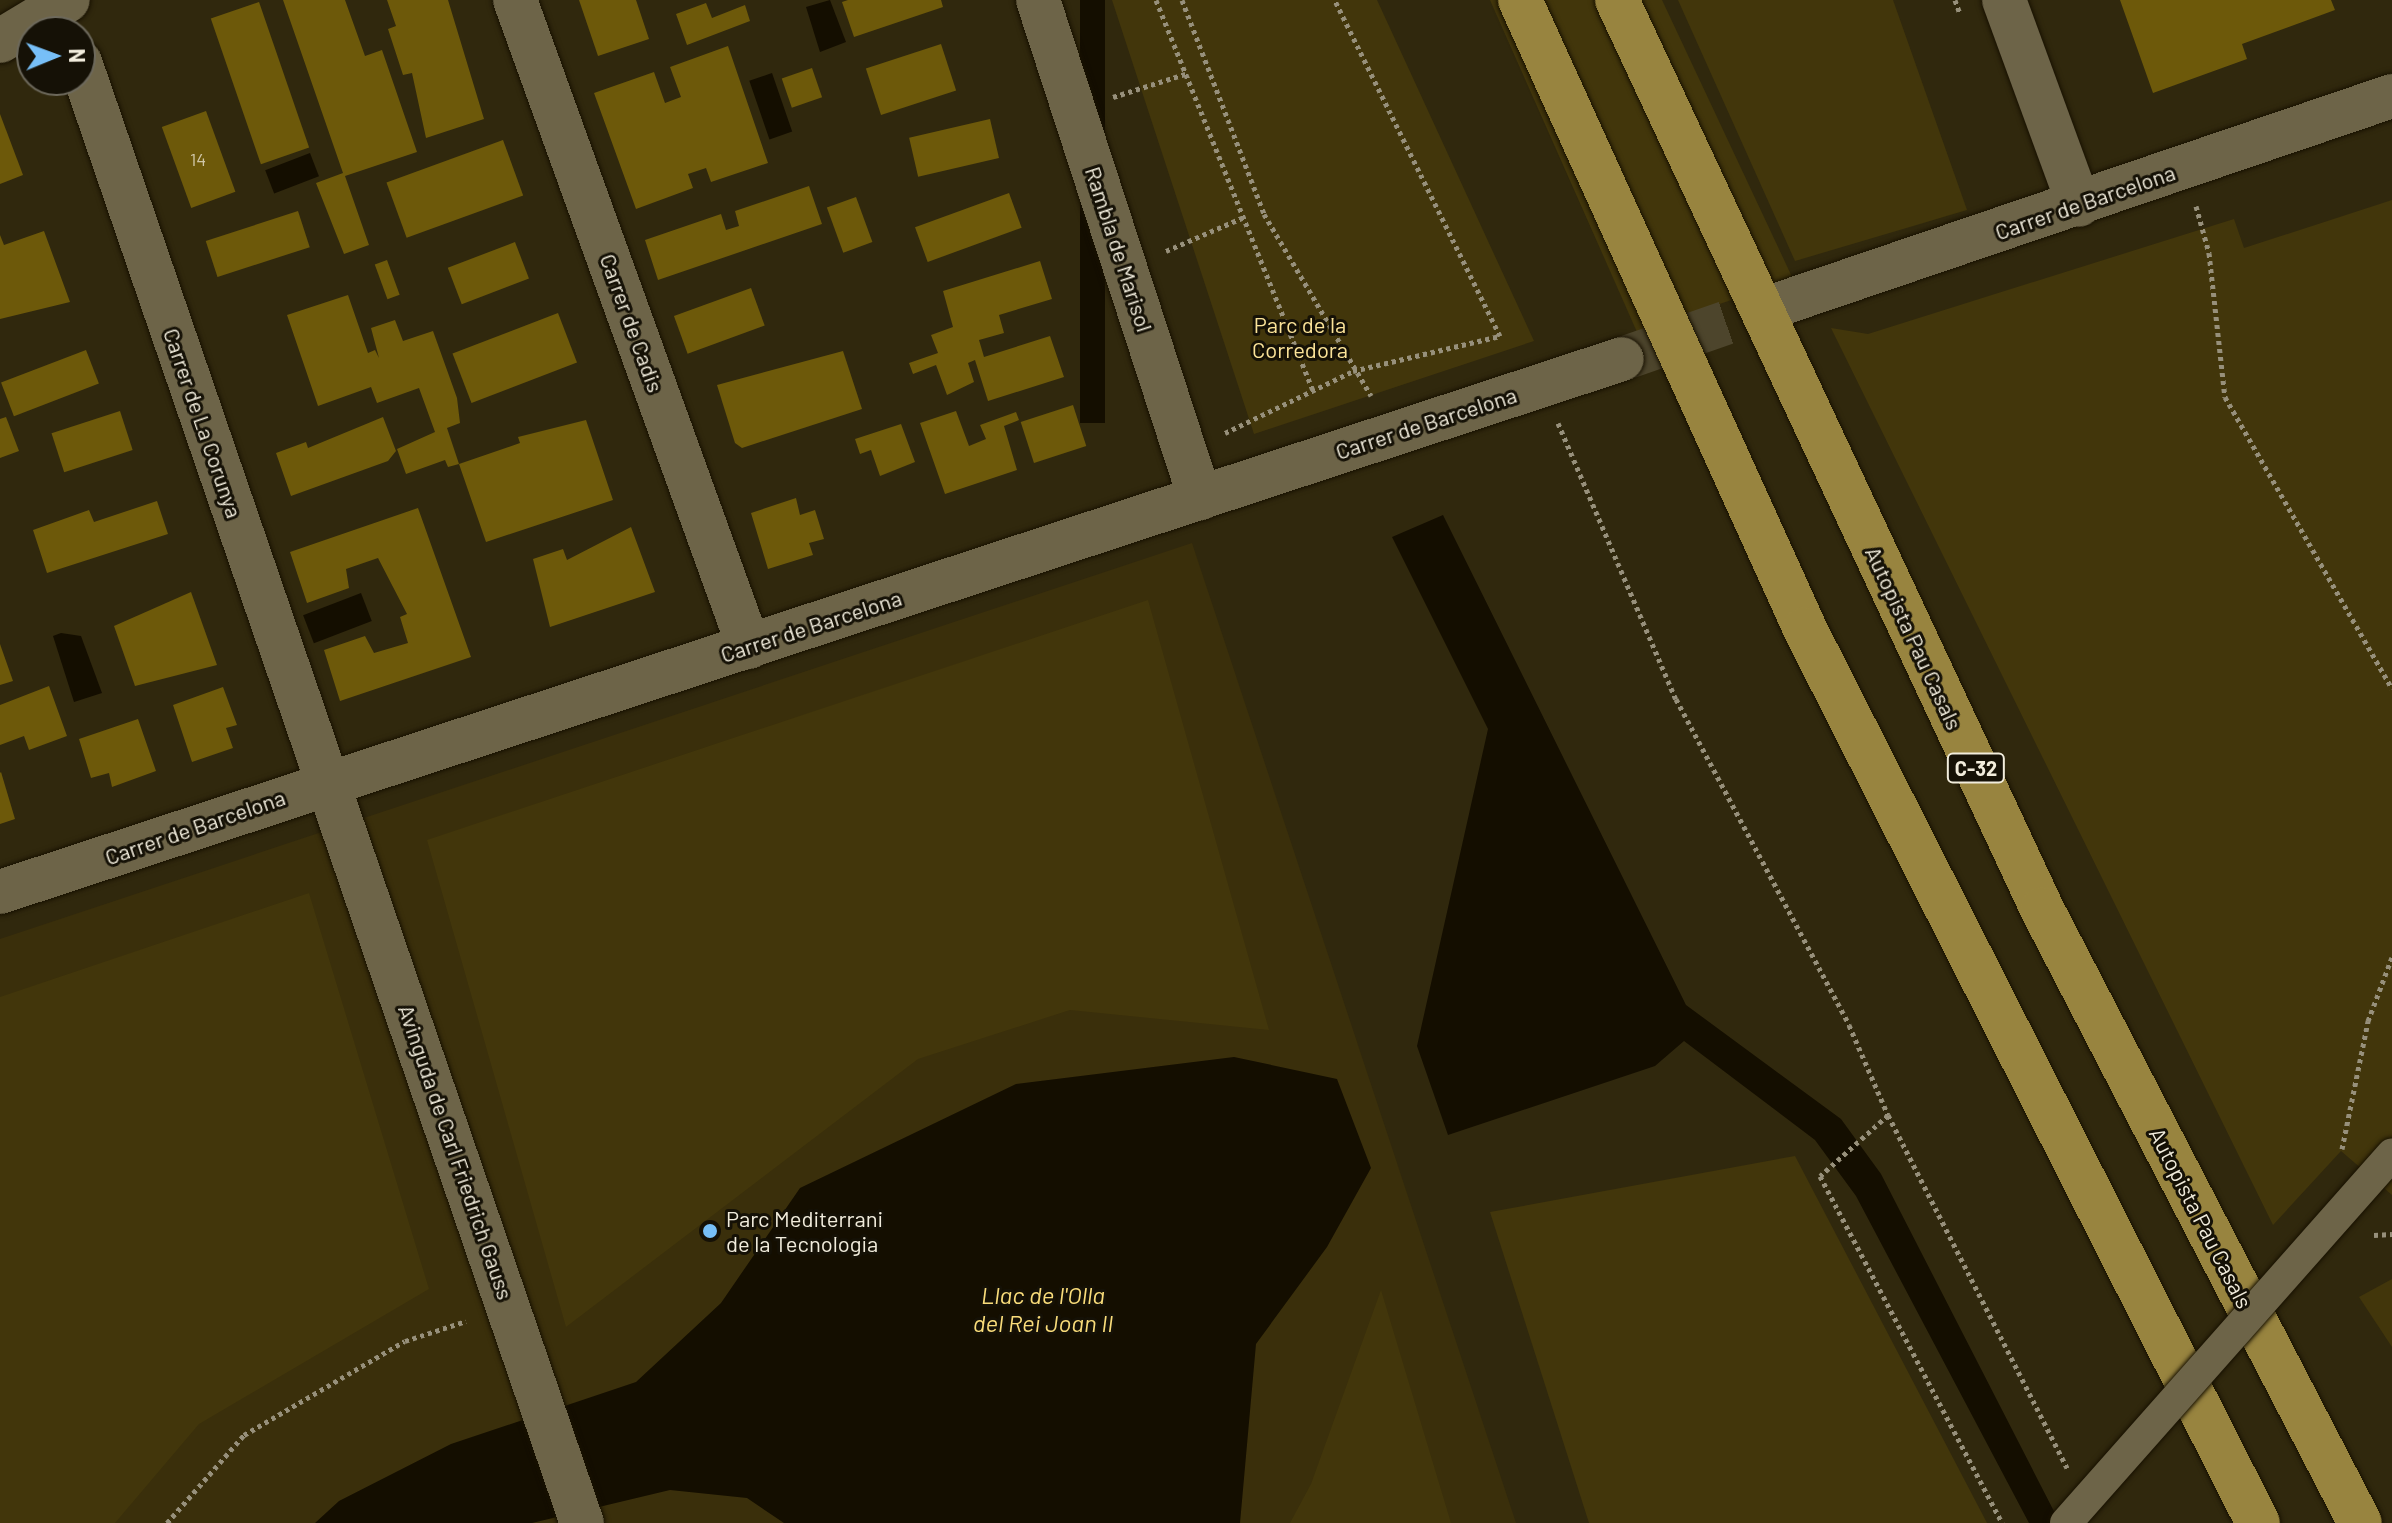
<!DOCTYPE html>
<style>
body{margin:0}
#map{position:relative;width:2392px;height:1523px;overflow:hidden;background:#30280d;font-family:Barlow,sans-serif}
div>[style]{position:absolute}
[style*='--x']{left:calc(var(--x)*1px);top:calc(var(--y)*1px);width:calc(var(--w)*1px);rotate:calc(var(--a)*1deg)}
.built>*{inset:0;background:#3a2f0b}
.green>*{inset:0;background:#42360b}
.water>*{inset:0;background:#140e00;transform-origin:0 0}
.building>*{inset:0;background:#6d590a;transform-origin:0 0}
.minor-tunnel>*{height:44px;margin-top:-22px;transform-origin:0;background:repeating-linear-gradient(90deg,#4d452c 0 44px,transparent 0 66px)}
.path>*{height:5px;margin-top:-2.5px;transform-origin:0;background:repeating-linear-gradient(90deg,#97907b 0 4px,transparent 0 8px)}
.roads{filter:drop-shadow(0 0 2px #181100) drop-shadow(0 0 2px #181100)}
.minor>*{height:44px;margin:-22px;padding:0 22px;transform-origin:22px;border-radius:22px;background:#6d6448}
.motorway>*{height:44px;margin:-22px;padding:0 22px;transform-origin:22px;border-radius:22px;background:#98843f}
.bridges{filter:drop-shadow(0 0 2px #181100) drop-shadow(0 0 2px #181100)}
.pedestrian-bridge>*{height:32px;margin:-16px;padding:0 16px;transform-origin:16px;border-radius:16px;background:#6d6448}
.dots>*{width:22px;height:22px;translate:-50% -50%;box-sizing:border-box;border:4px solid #151106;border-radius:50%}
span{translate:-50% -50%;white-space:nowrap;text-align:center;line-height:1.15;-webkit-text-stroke:6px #151106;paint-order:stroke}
.number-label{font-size:18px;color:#d0c7a8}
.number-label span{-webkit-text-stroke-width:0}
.shield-label span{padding:2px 6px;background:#151106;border:2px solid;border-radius:6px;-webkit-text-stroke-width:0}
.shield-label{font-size:20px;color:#f1ecdc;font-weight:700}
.street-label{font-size:22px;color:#f1ecdc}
.park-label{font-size:22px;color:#fbe398}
.poi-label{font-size:22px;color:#f1ecdc}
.left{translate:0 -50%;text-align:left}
.water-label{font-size:24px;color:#f9dc7a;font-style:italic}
.north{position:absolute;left:16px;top:16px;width:80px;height:80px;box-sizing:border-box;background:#151106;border:2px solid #6d695c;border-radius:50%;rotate:89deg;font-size:22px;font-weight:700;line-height:32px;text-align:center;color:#f1ecdc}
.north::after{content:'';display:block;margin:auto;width:28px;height:36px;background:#77bff7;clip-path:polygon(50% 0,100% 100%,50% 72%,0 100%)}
</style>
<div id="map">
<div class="built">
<div style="clip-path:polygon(1192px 543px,1516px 1523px,0 1523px,0 939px)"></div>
</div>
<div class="green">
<div style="clip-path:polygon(1112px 0,1377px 0,1534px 341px,1254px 434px)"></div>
<div style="clip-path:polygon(1490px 0,1662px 0,1793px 279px,1637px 332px)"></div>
<div style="clip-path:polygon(1678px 0,1893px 0,1967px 210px,1795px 261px)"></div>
<div style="clip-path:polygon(2392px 200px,2392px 1195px,2341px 1151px,2273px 1225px,1831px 328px,1868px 334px,2234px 219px,2244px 248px)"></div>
<div style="clip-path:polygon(1148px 600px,1269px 1030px,1070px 1010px,918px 1059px,566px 1327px,427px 840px)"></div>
<div style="clip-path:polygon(309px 893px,429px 1289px,199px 1424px,115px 1523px,0 1523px,0 997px)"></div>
<div style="clip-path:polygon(1795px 1156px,1987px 1523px,1589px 1523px,1490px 1212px)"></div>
<div style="clip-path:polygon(2392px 1279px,2392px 1347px,2359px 1297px)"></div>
<div style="clip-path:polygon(1381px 1290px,1451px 1523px,1290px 1523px,1311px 1484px)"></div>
</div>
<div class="water">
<div style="clip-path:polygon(830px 0,846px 42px,820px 52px,806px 7px)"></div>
<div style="left:1080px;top:0;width:25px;height:423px"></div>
<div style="left:772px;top:73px;width:62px;height:24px;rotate:71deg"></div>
<div style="left:310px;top:153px;width:25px;height:48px;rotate:69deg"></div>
<div style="clip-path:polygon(1443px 515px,1686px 1005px,1841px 1119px,1881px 1174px,2060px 1523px,2029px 1523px,1856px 1196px,1815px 1140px,1684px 1041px,1655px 1066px,1448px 1135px,1417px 1046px,1488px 729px,1392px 537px)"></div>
<div style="left:361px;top:593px;width:30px;height:62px;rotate:69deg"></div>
<div style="clip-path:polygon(61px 633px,81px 636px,102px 693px,74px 702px,53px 636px)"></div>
<div style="clip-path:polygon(1234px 1057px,1337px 1079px,1371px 1168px,1327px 1247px,1256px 1344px,1240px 1523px,784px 1523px,747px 1498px,670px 1490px,532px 1523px,315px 1523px,339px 1501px,451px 1444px,636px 1382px,721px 1303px,800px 1188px,1016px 1084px)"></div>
</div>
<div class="building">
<div style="clip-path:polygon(283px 0,345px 0,365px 56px,382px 50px,417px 152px,345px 176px,369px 245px,344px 254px,316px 183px,343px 173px)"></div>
<div style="clip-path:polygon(387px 0,448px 0,484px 119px,426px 138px,412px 73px,403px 75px,388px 29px,396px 26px)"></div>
<div style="clip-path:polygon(579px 0,636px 0,649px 39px,598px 56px)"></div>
<div style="clip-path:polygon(848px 0,941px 0,943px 7px,854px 37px,842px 2px)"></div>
<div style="clip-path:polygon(2120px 0,2331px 0,2335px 10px,2242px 44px,2247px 59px,2153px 93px)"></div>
<div style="left:259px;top:2px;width:154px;height:51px;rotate:71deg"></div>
<div style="clip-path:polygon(706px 3px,712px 18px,745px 5px,750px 21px,687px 45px,676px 14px)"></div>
<div style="left:941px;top:44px;width:49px;height:79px;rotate:72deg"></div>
<div style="clip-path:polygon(728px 46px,768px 163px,711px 182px,706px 168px,688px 174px,693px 188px,636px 209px,594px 93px,654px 72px,665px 103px,681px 97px,670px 67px)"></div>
<div style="left:812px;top:68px;width:31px;height:32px;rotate:71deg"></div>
<div style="left:206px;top:111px;width:86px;height:47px;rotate:70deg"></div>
<div style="clip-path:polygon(0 114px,23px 175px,0 184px)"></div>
<div style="left:990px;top:119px;width:40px;height:83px;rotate:77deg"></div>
<div style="left:503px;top:140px;width:59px;height:124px;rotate:70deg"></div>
<div style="clip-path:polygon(809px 186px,822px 224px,658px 280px,645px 240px,721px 214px,726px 230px,739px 226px,735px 211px)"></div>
<div style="left:1009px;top:193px;width:37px;height:100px;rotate:70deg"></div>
<div style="left:856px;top:197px;width:48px;height:31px;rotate:70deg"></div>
<div style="left:298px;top:211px;width:38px;height:97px;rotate:72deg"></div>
<div style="clip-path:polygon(44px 231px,70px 302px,0 319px,0 235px,4px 245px)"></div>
<div style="left:515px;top:242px;width:39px;height:72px;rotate:69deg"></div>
<div style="left:387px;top:260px;width:37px;height:13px;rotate:70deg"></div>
<div style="clip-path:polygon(1040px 261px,1052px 299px,999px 315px,1004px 333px,979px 340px,984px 357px,1050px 336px,1064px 377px,988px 401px,975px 360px,968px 363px,974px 382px,947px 395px,936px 365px,913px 374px,909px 363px,938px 353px,931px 335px,953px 327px,943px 291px)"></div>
<div style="left:751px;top:288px;width:40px;height:82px;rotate:70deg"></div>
<div style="clip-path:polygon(348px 295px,368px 353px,375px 350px,379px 358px,371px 328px,395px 320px,403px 341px,433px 331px,457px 398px,460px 423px,447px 428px,459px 464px,448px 467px,445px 460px,406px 474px,397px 449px,435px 432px,419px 388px,377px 403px,371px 387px,318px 406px,287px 315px)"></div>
<div style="left:558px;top:313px;width:53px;height:113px;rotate:69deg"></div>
<div style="left:86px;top:350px;width:36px;height:91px;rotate:69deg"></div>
<div style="clip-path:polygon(843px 351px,862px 409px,742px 448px,735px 443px,717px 385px)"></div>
<div style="left:1073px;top:405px;width:43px;height:55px;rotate:72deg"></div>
<div style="left:120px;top:411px;width:41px;height:72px;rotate:72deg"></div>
<div style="clip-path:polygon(956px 411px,969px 446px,986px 439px,980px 425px,1016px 412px,1019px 420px,1004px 426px,1017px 470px,945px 494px,920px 423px)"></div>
<div style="clip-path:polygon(6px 417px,19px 451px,0 458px,0 419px)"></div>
<div style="clip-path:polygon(383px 417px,396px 451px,388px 461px,291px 496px,276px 453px,306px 442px,308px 448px)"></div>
<div style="clip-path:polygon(586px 420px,613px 500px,486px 542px,459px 464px,520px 443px,518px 437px)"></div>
<div style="clip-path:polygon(901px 424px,915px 462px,880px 476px,871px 450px,860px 454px,855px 439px)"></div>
<div style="clip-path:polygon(796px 498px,800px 515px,815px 510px,824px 539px,809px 543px,813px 555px,768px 569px,751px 513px)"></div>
<div style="clip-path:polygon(157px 501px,168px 534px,47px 573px,33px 530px,89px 510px,94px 522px)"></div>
<div style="clip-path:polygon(418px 508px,471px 657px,340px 701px,324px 650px,365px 636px,374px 653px,408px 643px,400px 617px,407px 614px,378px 558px,346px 569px,349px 588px,307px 603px,290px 552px)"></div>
<div style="clip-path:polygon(631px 527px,655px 592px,550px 627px,533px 559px,563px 549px,567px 560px)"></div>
<div style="clip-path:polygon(191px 592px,217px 665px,135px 686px,114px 626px)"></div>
<div style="clip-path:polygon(0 644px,13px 681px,0 685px)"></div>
<div style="clip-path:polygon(49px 686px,67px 736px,29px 750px,24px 736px,0 745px,0 705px)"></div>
<div style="clip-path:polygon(223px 687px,237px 725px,226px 728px,233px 748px,192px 762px,173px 705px)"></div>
<div style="clip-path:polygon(138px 719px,156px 771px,112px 787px,109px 773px,91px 778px,79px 739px)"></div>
<div style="clip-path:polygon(1px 772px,15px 819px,0 824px,0 773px)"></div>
</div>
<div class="minor-tunnel">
<div style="--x:1622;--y:359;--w:164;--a:-19.2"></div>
</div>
<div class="path">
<div style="--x:1156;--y:0;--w:420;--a:68.1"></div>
<div style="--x:1182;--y:0;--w:229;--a:69"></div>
<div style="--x:1264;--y:214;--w:211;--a:59.5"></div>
<div style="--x:1955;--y:0;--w:15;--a:70"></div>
<div style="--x:1113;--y:97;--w:76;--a:-17.7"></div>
<div style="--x:2196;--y:206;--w:49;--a:74.5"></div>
<div style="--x:2209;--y:253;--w:145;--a:83.7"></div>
<div style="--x:2225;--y:397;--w:336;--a:60.2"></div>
<div style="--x:1166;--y:251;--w:83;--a:-23.5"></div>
<div style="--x:1558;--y:423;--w:300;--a:66.9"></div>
<div style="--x:1676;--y:699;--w:369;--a:62"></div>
<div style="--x:1849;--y:1025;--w:98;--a:66.6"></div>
<div style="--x:1888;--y:1115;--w:91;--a:138.1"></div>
<div style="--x:1820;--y:1176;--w:392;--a:62.3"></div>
<div style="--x:1225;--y:433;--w:142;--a:-25.8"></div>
<div style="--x:1353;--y:371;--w:151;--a:-13.4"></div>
<div style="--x:1500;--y:336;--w:374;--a:-116.2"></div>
<div style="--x:1888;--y:1115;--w:396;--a:63.1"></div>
<div style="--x:2342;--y:1149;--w:131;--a:-78.5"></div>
<div style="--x:2368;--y:1021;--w:68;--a:-69.4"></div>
<div style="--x:2374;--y:1235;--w:18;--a:-3"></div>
<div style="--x:167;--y:1523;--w:117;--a:-48.8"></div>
<div style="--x:244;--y:1435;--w:186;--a:-30.3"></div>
<div style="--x:405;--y:1341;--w:64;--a:-18.2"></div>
</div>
<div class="roads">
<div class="minor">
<div style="--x:515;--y:0;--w:688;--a:70.12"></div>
<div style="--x:1038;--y:0;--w:524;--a:71.98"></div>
<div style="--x:2004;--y:0;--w:218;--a:69.9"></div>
<div style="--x:0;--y:41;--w:79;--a:-31.1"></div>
<div style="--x:80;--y:62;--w:1545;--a:71.04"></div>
<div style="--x:1777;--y:305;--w:650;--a:-18.77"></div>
<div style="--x:0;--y:892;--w:1707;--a:-18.19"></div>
</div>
<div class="motorway">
<div style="--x:1520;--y:0;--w:691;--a:65.62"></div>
<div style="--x:1805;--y:629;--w:1002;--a:63.13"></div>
<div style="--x:1617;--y:0;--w:1003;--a:64.94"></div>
<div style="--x:2042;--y:909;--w:691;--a:62.62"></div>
</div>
</div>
<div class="bridges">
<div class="pedestrian-bridge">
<div style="--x:2066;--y:1523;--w:492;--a:-48.5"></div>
</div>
</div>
<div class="dots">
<div style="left:710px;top:1231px;background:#77bff7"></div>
</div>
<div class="number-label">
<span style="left:198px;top:159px">14</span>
</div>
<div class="shield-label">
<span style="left:1976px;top:768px">C-32</span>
</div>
<div class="street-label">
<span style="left:2085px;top:202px;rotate:-19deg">Carrer de Barcelona</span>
<span style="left:1119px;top:249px;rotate:72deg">Rambla de Marisol</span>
<span style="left:632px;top:323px;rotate:70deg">Carrer de Cadis</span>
<span style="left:203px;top:423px;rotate:71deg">Carrer de La Corunya</span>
<span style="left:1426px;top:423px;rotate:-18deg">Carrer de Barcelona</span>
<span style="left:811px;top:626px;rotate:-18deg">Carrer de Barcelona</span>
<span style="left:1914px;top:638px;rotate:65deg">Autopista Pau Casals</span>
<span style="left:195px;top:827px;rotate:-19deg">Carrer de Barcelona</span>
<span style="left:456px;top:1152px;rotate:71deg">Avinguda de Carl Friedrich Gauss</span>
<span style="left:2201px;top:1218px;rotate:63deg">Autopista Pau Casals</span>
</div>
<div class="park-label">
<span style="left:1300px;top:337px">Parc de la<br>Corredora</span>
</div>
<div class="poi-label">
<span class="left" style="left:726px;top:1231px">Parc Mediterrani<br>de la Tecnologia</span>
</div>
<div class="water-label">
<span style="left:1043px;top:1309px">Llac de l'Olla<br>del Rei Joan II</span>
</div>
<div class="north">N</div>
</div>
